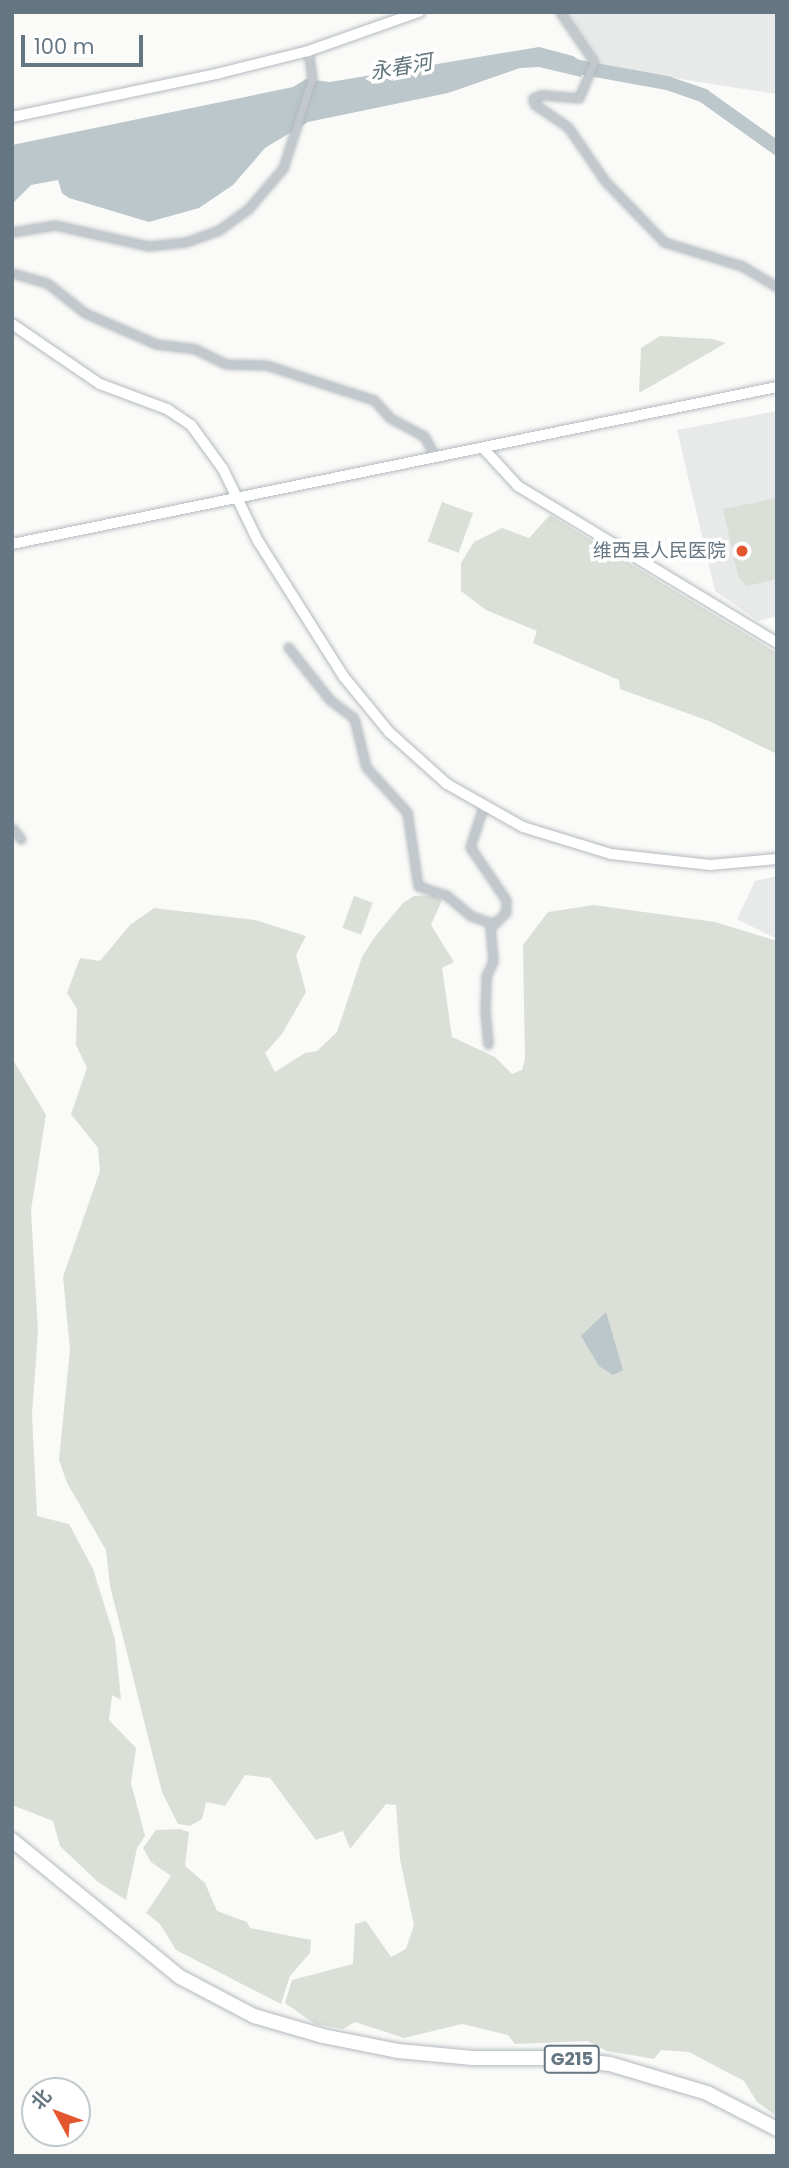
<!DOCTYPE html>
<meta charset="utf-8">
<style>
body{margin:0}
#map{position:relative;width:789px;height:2168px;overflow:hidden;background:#fafaf8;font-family:Poppins,"Noto Sans SC",sans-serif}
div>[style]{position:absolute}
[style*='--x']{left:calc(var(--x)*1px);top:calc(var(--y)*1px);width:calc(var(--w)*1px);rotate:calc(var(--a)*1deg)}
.built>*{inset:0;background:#e8e9e9}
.green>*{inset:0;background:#dadfd7;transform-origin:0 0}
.water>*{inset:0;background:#bbc7cb}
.river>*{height:14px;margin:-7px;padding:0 7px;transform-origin:7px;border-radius:7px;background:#bbc7cb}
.roads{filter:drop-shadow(0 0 2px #b3babf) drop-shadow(0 0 2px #b3babf)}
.street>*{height:7px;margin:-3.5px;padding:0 3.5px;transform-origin:3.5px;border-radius:3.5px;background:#c3c8cc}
.secondary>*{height:10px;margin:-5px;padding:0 5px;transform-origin:5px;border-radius:5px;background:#fff}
.highway>*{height:14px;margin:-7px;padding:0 7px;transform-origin:7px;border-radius:7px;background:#fff}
.dots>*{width:19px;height:19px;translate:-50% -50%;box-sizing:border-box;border:4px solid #fff;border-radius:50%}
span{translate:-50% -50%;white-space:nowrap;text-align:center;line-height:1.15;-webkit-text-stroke:7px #fff;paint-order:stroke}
.shield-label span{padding:2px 5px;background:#fff;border:2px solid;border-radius:5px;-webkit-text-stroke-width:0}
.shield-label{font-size:18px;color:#657683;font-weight:700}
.poi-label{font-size:19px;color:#657683}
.right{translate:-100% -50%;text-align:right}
.water-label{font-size:21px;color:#60757c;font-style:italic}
.frame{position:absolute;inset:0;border:14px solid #657683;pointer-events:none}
.north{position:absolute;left:21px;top:2077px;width:70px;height:70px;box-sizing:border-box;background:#fff;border:2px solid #c1c8cd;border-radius:50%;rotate:311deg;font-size:19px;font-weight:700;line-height:28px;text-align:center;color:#657683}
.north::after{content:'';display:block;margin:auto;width:24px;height:32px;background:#e4572e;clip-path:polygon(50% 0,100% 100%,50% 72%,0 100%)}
.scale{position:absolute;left:21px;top:35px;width:122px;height:32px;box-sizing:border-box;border:4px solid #657683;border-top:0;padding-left:9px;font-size:21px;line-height:24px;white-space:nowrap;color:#657683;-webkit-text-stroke:5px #fff;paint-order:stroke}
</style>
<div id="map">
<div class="built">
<div style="clip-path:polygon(564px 12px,777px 12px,777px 94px,602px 67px)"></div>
<div style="clip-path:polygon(777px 411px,777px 616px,758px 621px,715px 591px,677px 430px)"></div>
<div style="clip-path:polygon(777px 876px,777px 939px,737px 919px,755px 881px)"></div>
</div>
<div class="green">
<div style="clip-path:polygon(660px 336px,712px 339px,726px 343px,639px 393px,641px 348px)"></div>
<div style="clip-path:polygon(777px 498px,777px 579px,746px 586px,738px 576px,723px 509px)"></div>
<div style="left:442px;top:502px;width:33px;height:42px;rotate:20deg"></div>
<div style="clip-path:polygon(550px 515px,777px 653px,777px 754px,709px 721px,620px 689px,619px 680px,533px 643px,537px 631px,486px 610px,461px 591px,461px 563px,474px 542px,502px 528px,529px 538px)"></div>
<div style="clip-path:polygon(434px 895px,442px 900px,431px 925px,454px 962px,442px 968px,452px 1037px,495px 1057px,512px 1074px,522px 1070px,525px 1059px,523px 945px,548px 912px,594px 905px,715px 922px,777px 941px,775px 2115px,757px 2102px,744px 2081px,689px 2052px,661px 2050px,654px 2059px,607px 2051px,588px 2041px,515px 2044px,508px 2035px,462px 2024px,404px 2038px,355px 2022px,343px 2029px,315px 2024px,285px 2003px,292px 1980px,353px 1964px,355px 1924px,366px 1921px,391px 1957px,406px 1949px,414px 1925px,400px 1859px,396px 1805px,386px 1804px,350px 1849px,343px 1831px,316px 1840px,270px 1778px,245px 1775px,225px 1806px,206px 1802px,202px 1819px,190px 1826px,178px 1824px,162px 1792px,110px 1586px,106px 1550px,67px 1483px,59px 1460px,70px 1349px,63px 1277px,100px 1171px,98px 1148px,71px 1114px,87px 1068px,76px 1045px,77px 1009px,67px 993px,80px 958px,100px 961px,130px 925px,154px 908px,255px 920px,306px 936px,296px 955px,306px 992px,282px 1034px,265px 1053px,275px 1072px,305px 1053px,317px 1051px,337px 1032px,362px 957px,374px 938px,403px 903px,414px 896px)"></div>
<div style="left:354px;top:896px;width:20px;height:34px;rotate:20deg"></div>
<div style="clip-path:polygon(12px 1058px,46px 1115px,31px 1210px,38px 1332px,32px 1414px,37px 1516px,69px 1524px,93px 1569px,115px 1639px,121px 1700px,112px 1695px,109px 1720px,136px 1748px,131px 1783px,145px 1836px,137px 1848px,126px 1900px,98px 1882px,60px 1846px,53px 1821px,12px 1805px)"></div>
<div style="clip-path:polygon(180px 1829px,189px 1832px,185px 1866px,205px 1883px,217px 1911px,247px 1922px,250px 1928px,311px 1940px,310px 1953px,290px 1976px,281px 2004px,176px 1950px,160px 1924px,146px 1913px,171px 1876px,151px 1862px,143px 1848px,156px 1830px)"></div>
</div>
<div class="water">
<div style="clip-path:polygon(539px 47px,573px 56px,585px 64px,581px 77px,539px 67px,520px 68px,448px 93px,308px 122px,265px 148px,233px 185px,199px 208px,149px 222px,69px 198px,62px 193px,58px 180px,31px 185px,12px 204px,12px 145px,293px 87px,306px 79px,330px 82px)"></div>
<div style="clip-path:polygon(606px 1312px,623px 1370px,613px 1375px,599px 1366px,581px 1336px)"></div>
</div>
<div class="river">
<div style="--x:568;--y:65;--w:101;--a:10.3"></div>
<div style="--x:667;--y:83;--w:39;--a:19"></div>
<div style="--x:704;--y:96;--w:90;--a:35.5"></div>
</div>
<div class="roads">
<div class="street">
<div style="--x:560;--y:12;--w:60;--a:55.8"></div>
<div style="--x:594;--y:62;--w:39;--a:113"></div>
<div style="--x:579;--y:98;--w:38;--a:-175"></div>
<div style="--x:541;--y:95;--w:9;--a:159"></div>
<div style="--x:533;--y:98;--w:6;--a:81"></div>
<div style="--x:534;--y:104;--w:41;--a:34.1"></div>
<div style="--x:568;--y:127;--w:65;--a:55.6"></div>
<div style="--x:605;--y:181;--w:85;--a:46"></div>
<div style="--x:664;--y:242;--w:82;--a:17.1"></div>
<div style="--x:742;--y:266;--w:41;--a:31"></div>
<div style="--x:12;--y:232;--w:44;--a:-9.2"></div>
<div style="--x:55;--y:225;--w:95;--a:12.7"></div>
<div style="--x:148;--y:246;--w:38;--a:-6"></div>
<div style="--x:186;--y:242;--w:35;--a:-20"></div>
<div style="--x:219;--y:230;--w:36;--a:-36"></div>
<div style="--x:248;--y:209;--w:54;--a:-49.5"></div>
<div style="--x:283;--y:168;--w:95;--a:-72.1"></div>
<div style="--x:312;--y:78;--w:27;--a:-98"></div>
<div style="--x:12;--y:273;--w:36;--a:16"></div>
<div style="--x:47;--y:283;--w:48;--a:38.3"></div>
<div style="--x:85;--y:313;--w:77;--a:23.6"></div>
<div style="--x:156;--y:344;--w:39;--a:7"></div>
<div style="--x:195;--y:349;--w:34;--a:26"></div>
<div style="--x:226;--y:364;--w:40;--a:1.4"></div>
<div style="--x:266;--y:365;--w:114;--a:18"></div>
<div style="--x:374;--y:400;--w:24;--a:48"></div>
<div style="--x:390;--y:418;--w:38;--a:28"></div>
<div style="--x:424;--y:436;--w:25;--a:61"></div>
<div style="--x:288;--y:647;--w:68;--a:51.6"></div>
<div style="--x:330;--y:700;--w:30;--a:37"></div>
<div style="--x:354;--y:718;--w:50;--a:76.2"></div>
<div style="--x:366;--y:767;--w:61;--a:47.7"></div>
<div style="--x:407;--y:812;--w:75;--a:81.5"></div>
<div style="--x:418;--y:886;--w:29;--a:18"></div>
<div style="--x:446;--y:895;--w:33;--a:40"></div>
<div style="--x:471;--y:916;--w:24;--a:19"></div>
<div style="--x:494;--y:924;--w:17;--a:-45"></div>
<div style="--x:506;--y:912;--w:12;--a:-90"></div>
<div style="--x:506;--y:900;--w:64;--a:-124.2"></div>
<div style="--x:470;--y:847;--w:42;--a:-72"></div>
<div style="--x:12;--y:828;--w:14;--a:51"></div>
<div style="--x:488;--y:1044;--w:32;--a:-95"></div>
<div style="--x:485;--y:1012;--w:36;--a:-88"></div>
<div style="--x:486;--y:976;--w:17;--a:-65"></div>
<div style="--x:493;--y:961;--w:37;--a:-95"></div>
</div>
<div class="secondary">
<div style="--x:12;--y:117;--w:213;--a:-11.9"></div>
<div style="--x:220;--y:73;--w:91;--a:-14"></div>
<div style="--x:308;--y:51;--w:118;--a:-19.4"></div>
<div style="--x:12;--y:324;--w:107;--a:34.3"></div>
<div style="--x:100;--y:384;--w:72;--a:20.5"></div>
<div style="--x:167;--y:409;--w:29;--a:34"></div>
<div style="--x:191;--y:425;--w:54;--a:54"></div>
<div style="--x:223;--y:469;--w:80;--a:64.1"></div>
<div style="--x:258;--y:541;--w:161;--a:57.7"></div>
<div style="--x:344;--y:677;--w:71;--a:50.7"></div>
<div style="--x:389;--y:732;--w:78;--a:41.9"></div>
<div style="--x:447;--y:784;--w:87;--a:29.5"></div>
<div style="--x:523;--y:827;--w:92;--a:17.1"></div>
<div style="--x:611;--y:854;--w:100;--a:6.3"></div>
<div style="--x:710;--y:865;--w:67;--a:-5.1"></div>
<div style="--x:483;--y:448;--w:52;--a:47.4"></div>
<div style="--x:518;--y:486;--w:303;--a:31.2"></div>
<div style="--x:12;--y:544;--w:781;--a:-11.6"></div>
</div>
<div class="highway">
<div style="--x:12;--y:1840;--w:217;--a:39.2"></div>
<div style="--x:180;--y:1977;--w:84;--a:27.8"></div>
<div style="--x:254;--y:2016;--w:72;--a:16.2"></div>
<div style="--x:323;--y:2036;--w:76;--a:11.3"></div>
<div style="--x:398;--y:2051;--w:75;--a:5.3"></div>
<div style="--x:473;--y:2058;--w:86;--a:0"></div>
<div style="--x:559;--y:2058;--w:51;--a:6.7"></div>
<div style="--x:610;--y:2064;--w:101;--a:16.6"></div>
<div style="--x:707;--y:2093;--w:79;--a:27.2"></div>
</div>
</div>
<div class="dots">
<div style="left:742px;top:551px;background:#e4572e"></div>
</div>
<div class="shield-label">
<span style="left:572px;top:2059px">G215</span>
</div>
<div class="poi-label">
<span class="right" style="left:726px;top:551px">维西县人民医院</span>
</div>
<div class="water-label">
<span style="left:401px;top:67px;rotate:-10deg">永春河</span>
</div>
<div class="frame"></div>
<div class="north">北</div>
<div class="scale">100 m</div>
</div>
